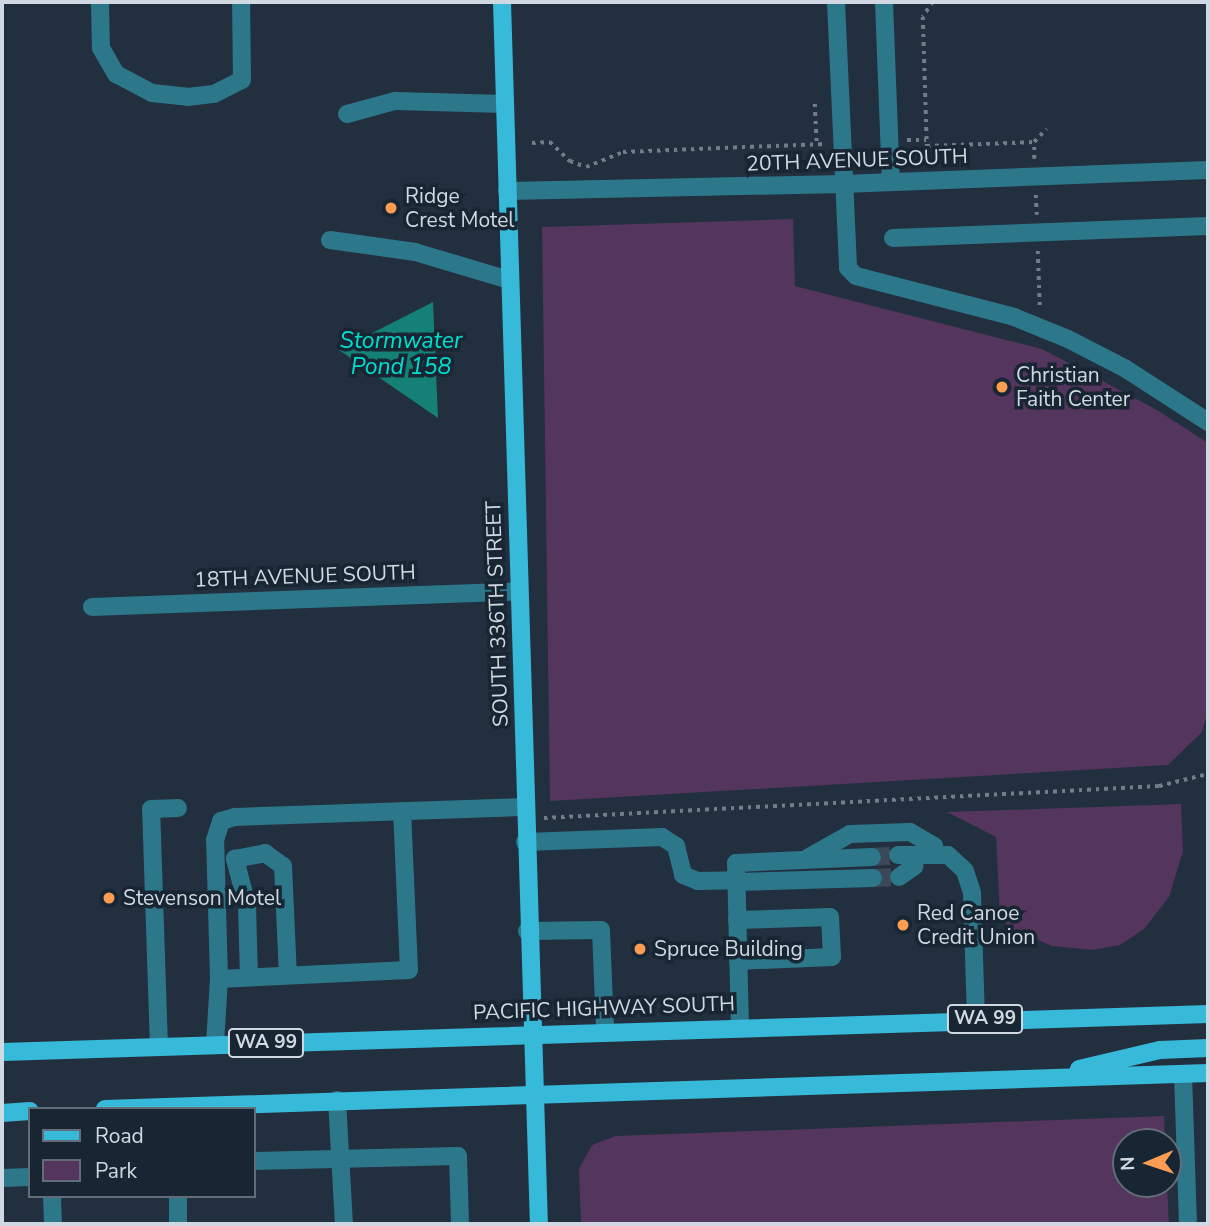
<!DOCTYPE html>
<style>
body{margin:0}
#map{position:relative;width:1210px;height:1226px;overflow:hidden;background:#222f3e;font-family:"Nunito Sans",sans-serif}
div>[style]{position:absolute}
[style*='--x']{left:calc(var(--x)*1px);top:calc(var(--y)*1px);width:calc(var(--w)*1px);rotate:calc(var(--a)*1deg)}
.green>*{inset:0;background:#53355d}
.water>*{inset:0;background:#148076}
.minor-tunnel>*{height:18px;margin-top:-9px;transform-origin:0;background:repeating-linear-gradient(90deg,#3c4857 0 18px,transparent 0 27px)}
.path>*{height:3.5px;margin-top:-1.75px;transform-origin:0;background:repeating-linear-gradient(90deg,#727d89 0 3.5px,transparent 0 8.5px)}
.minor>*{height:18px;margin:-9px;padding:0 9px;transform-origin:9px;border-radius:9px;background:#2c778a}
.major>*{height:18px;margin:-9px;padding:0 9px;transform-origin:9px;border-radius:9px;background:#37bada}
.dots>*{width:19px;height:19px;translate:-50% -50%;box-sizing:border-box;border:4px solid #182533;border-radius:50%}
span{translate:-50% -50%;white-space:nowrap;text-align:center;line-height:1.15;-webkit-text-stroke:7px #182533;paint-order:stroke}
.shield-label span{padding:2px 5px;background:#182533;border:2px solid;border-radius:5px;-webkit-text-stroke-width:0}
.shield-label{font-size:19px;color:#d0d9e2;font-weight:700}
.street-label{font-size:21px;color:#d0d9e2}
.poi-label{font-size:21px;color:#d0d9e2}
.left{translate:0 -50%;text-align:left}
.water-label{font-size:23px;color:#00e0cf;font-style:italic}
.frame{position:absolute;inset:0;border:4px solid #d0d9e2;pointer-events:none}
.legend{position:absolute;left:28px;top:1107px;width:228px;height:91px;box-sizing:border-box;background:#182533;border:2px solid #626d79;margin:0;padding:9px 12px;list-style:none;font-size:21px;color:#d0d9e2}
.legend li{display:flex;align-items:center;gap:14px;height:35px}
.legend b{width:35px;border:2px solid #626d79}
.north{position:absolute;left:1112px;top:1128px;width:70px;height:70px;box-sizing:border-box;background:#182533;border:2px solid #626d79;border-radius:50%;rotate:268deg;font-size:19px;font-weight:700;line-height:28px;text-align:center;color:#d0d9e2}
.north::after{content:'';display:block;margin:auto;width:24px;height:32px;background:#fd9d54;clip-path:polygon(50% 0,100% 100%,50% 72%,0 100%)}
</style>
<div id="map">
<div class="green">
<div style="clip-path:polygon(793px 219px,795px 286px,1042px 349px,1157px 410px,1208px 443px,1208px 710px,1202px 732px,1168px 765px,550px 801px,542px 227px)"></div>
<div style="clip-path:polygon(1181px 804px,1183px 851px,1169px 897px,1144px 929px,1120px 945px,1093px 950px,1052px 946px,1009px 928px,1000px 917px,996px 837px,947px 812px)"></div>
<div style="clip-path:polygon(1164px 1116px,1165px 1142px,1126px 1142px,1126px 1184px,1167px 1184px,1169px 1224px,581px 1224px,579px 1169px,592px 1145px,616px 1136px)"></div>
</div>
<div class="water">
<div style="clip-path:polygon(433px 302px,438px 418px,339px 350px)"></div>
</div>
<div class="minor-tunnel">
<div style="--x:872;--y:857;--w:26;--a:-4"></div>
<div style="--x:873;--y:878;--w:26;--a:-2"></div>
</div>
<div class="path">
<div style="--x:933;--y:2;--w:18;--a:124"></div>
<div style="--x:923;--y:17;--w:129;--a:88.2"></div>
<div style="--x:927;--y:146;--w:107;--a:-2.1"></div>
<div style="--x:815;--y:104;--w:41;--a:87.2"></div>
<div style="--x:907;--y:140;--w:19;--a:0"></div>
<div style="--x:532;--y:143;--w:18;--a:-3"></div>
<div style="--x:550;--y:142;--w:28;--a:44"></div>
<div style="--x:570;--y:161;--w:17;--a:21"></div>
<div style="--x:586;--y:167;--w:40;--a:-22"></div>
<div style="--x:623;--y:152;--w:202;--a:-2.3"></div>
<div style="--x:1034;--y:159;--w:17;--a:-90"></div>
<div style="--x:1034;--y:142;--w:18;--a:-47"></div>
<div style="--x:1036;--y:195;--w:20;--a:87"></div>
<div style="--x:1038;--y:251;--w:55;--a:87.9"></div>
<div style="--x:544;--y:818;--w:616;--a:-2.98"></div>
<div style="--x:1159;--y:786;--w:50;--a:-13.8"></div>
</div>
<div class="minor">
<div style="--x:100;--y:2;--w:46;--a:88.8"></div>
<div style="--x:101;--y:48;--w:30;--a:60"></div>
<div style="--x:116;--y:74;--w:41;--a:27.8"></div>
<div style="--x:152;--y:93;--w:36;--a:6"></div>
<div style="--x:188;--y:97;--w:26;--a:-7"></div>
<div style="--x:214;--y:94;--w:31;--a:-27"></div>
<div style="--x:242;--y:80;--w:78;--a:-90.7"></div>
<div style="--x:836;--y:2;--w:266;--a:87.4"></div>
<div style="--x:848;--y:268;--w:11;--a:45"></div>
<div style="--x:856;--y:276;--w:163;--a:14.5"></div>
<div style="--x:1014;--y:317;--w:58;--a:22.2"></div>
<div style="--x:1068;--y:339;--w:65;--a:27.3"></div>
<div style="--x:1126;--y:369;--w:98;--a:32.9"></div>
<div style="--x:884;--y:2;--w:180;--a:87.8"></div>
<div style="--x:347;--y:114;--w:50;--a:-15.2"></div>
<div style="--x:395;--y:101;--w:109;--a:1.6"></div>
<div style="--x:507;--y:191;--w:336;--a:-1.2"></div>
<div style="--x:843;--y:184;--w:365;--a:-2.2"></div>
<div style="--x:893;--y:238;--w:315;--a:-2.2"></div>
<div style="--x:330;--y:240;--w:86;--a:8"></div>
<div style="--x:415;--y:252;--w:98;--a:16.6"></div>
<div style="--x:92;--y:607;--w:427;--a:-2.1"></div>
<div style="--x:525;--y:842;--w:137;--a:-2.1"></div>
<div style="--x:662;--y:837;--w:17;--a:33"></div>
<div style="--x:676;--y:846;--w:30;--a:76"></div>
<div style="--x:683;--y:875;--w:16;--a:22"></div>
<div style="--x:698;--y:881;--w:39;--a:-1"></div>
<div style="--x:898;--y:855;--w:50;--a:0"></div>
<div style="--x:948;--y:855;--w:23;--a:43"></div>
<div style="--x:965;--y:871;--w:22;--a:72"></div>
<div style="--x:972;--y:892;--w:127;--a:88.2"></div>
<div style="--x:809;--y:857;--w:47;--a:-29.3"></div>
<div style="--x:850;--y:834;--w:60;--a:-1.9"></div>
<div style="--x:910;--y:832;--w:28;--a:30"></div>
<div style="--x:899;--y:877;--w:19;--a:-35"></div>
<div style="--x:737;--y:882;--w:136;--a:-1.7"></div>
<div style="--x:737;--y:920;--w:93;--a:-1.8"></div>
<div style="--x:830;--y:917;--w:40;--a:87.1"></div>
<div style="--x:832;--y:957;--w:94;--a:177.6"></div>
<div style="--x:527;--y:931;--w:74;--a:-0.8"></div>
<div style="--x:601;--y:930;--w:101;--a:87.7"></div>
<div style="--x:249;--y:977;--w:72;--a:-91.6"></div>
<div style="--x:247;--y:905;--w:48;--a:-104.6"></div>
<div style="--x:235;--y:859;--w:31;--a:-11"></div>
<div style="--x:265;--y:853;--w:22;--a:36"></div>
<div style="--x:283;--y:866;--w:109;--a:87.4"></div>
<div style="--x:219;--y:979;--w:190;--a:-2.7"></div>
<div style="--x:409;--y:970;--w:159;--a:-92.5"></div>
<div style="--x:740;--y:1027;--w:164;--a:-91.4"></div>
<div style="--x:736;--y:863;--w:136;--a:-2.5"></div>
<div style="--x:215;--y:1044;--w:65;--a:-86.5"></div>
<div style="--x:219;--y:979;--w:139;--a:-91.6"></div>
<div style="--x:215;--y:840;--w:20;--a:-72"></div>
<div style="--x:221;--y:821;--w:15;--a:-16"></div>
<div style="--x:235;--y:817;--w:290;--a:-2"></div>
<div style="--x:159;--y:1047;--w:238;--a:-91.9"></div>
<div style="--x:151;--y:809;--w:27;--a:-2"></div>
<div style="--x:1183;--y:1074;--w:150;--a:88.1"></div>
<div style="--x:337;--y:1100;--w:124;--a:86.8"></div>
<div style="--x:254;--y:1161;--w:204;--a:-1.4"></div>
<div style="--x:458;--y:1156;--w:68;--a:88.3"></div>
<div style="--x:2;--y:1178;--w:28;--a:-2"></div>
<div style="--x:52;--y:1196;--w:28;--a:88"></div>
<div style="--x:178;--y:1196;--w:28;--a:90"></div>
</div>
<div class="major">
<div style="--x:502;--y:2;--w:1223;--a:88.27"></div>
<div style="--x:2;--y:1052;--w:1207;--a:-1.8"></div>
<div style="--x:1079;--y:1069;--w:83;--a:-13.2"></div>
<div style="--x:1160;--y:1050;--w:48;--a:-2.4"></div>
<div style="--x:105;--y:1109;--w:1104;--a:-1.87"></div>
<div style="--x:2;--y:1113;--w:28;--a:-4"></div>
</div>
<div class="dots">
<div style="left:391px;top:208px;background:#fd9d54"></div>
<div style="left:1002px;top:387px;background:#fd9d54"></div>
<div style="left:109px;top:898px;background:#fd9d54"></div>
<div style="left:903px;top:925px;background:#fd9d54"></div>
<div style="left:640px;top:949px;background:#fd9d54"></div>
</div>
<div class="shield-label">
<span style="left:985px;top:1019px">WA 99</span>
<span style="left:266px;top:1043px">WA 99</span>
</div>
<div class="street-label">
<span style="left:857px;top:160px;rotate:-2deg">20TH AVENUE SOUTH</span>
<span style="left:305px;top:576px;rotate:-2deg">18TH AVENUE SOUTH</span>
<span style="left:497px;top:614px;rotate:-92deg">SOUTH 336TH STREET</span>
<span style="left:604px;top:1008px;rotate:-2deg">PACIFIC HIGHWAY SOUTH</span>
</div>
<div class="poi-label">
<span class="left" style="left:405px;top:208px">Ridge<br>Crest Motel</span>
<span class="left" style="left:1016px;top:387px">Christian<br>Faith Center</span>
<span class="left" style="left:123px;top:898px">Stevenson Motel</span>
<span class="left" style="left:917px;top:925px">Red Canoe<br>Credit Union</span>
<span class="left" style="left:654px;top:949px">Spruce Building</span>
</div>
<div class="water-label">
<span style="left:401px;top:354px">Stormwater<br>Pond 158</span>
</div>
<div class="frame"></div>
<ul class="legend">
<li><b style="height:9px;background:#37bada"></b>Road</li>
<li><b style="height:19px;background:#53355d"></b>Park</li>
</ul>
<div class="north">N</div>
</div>
